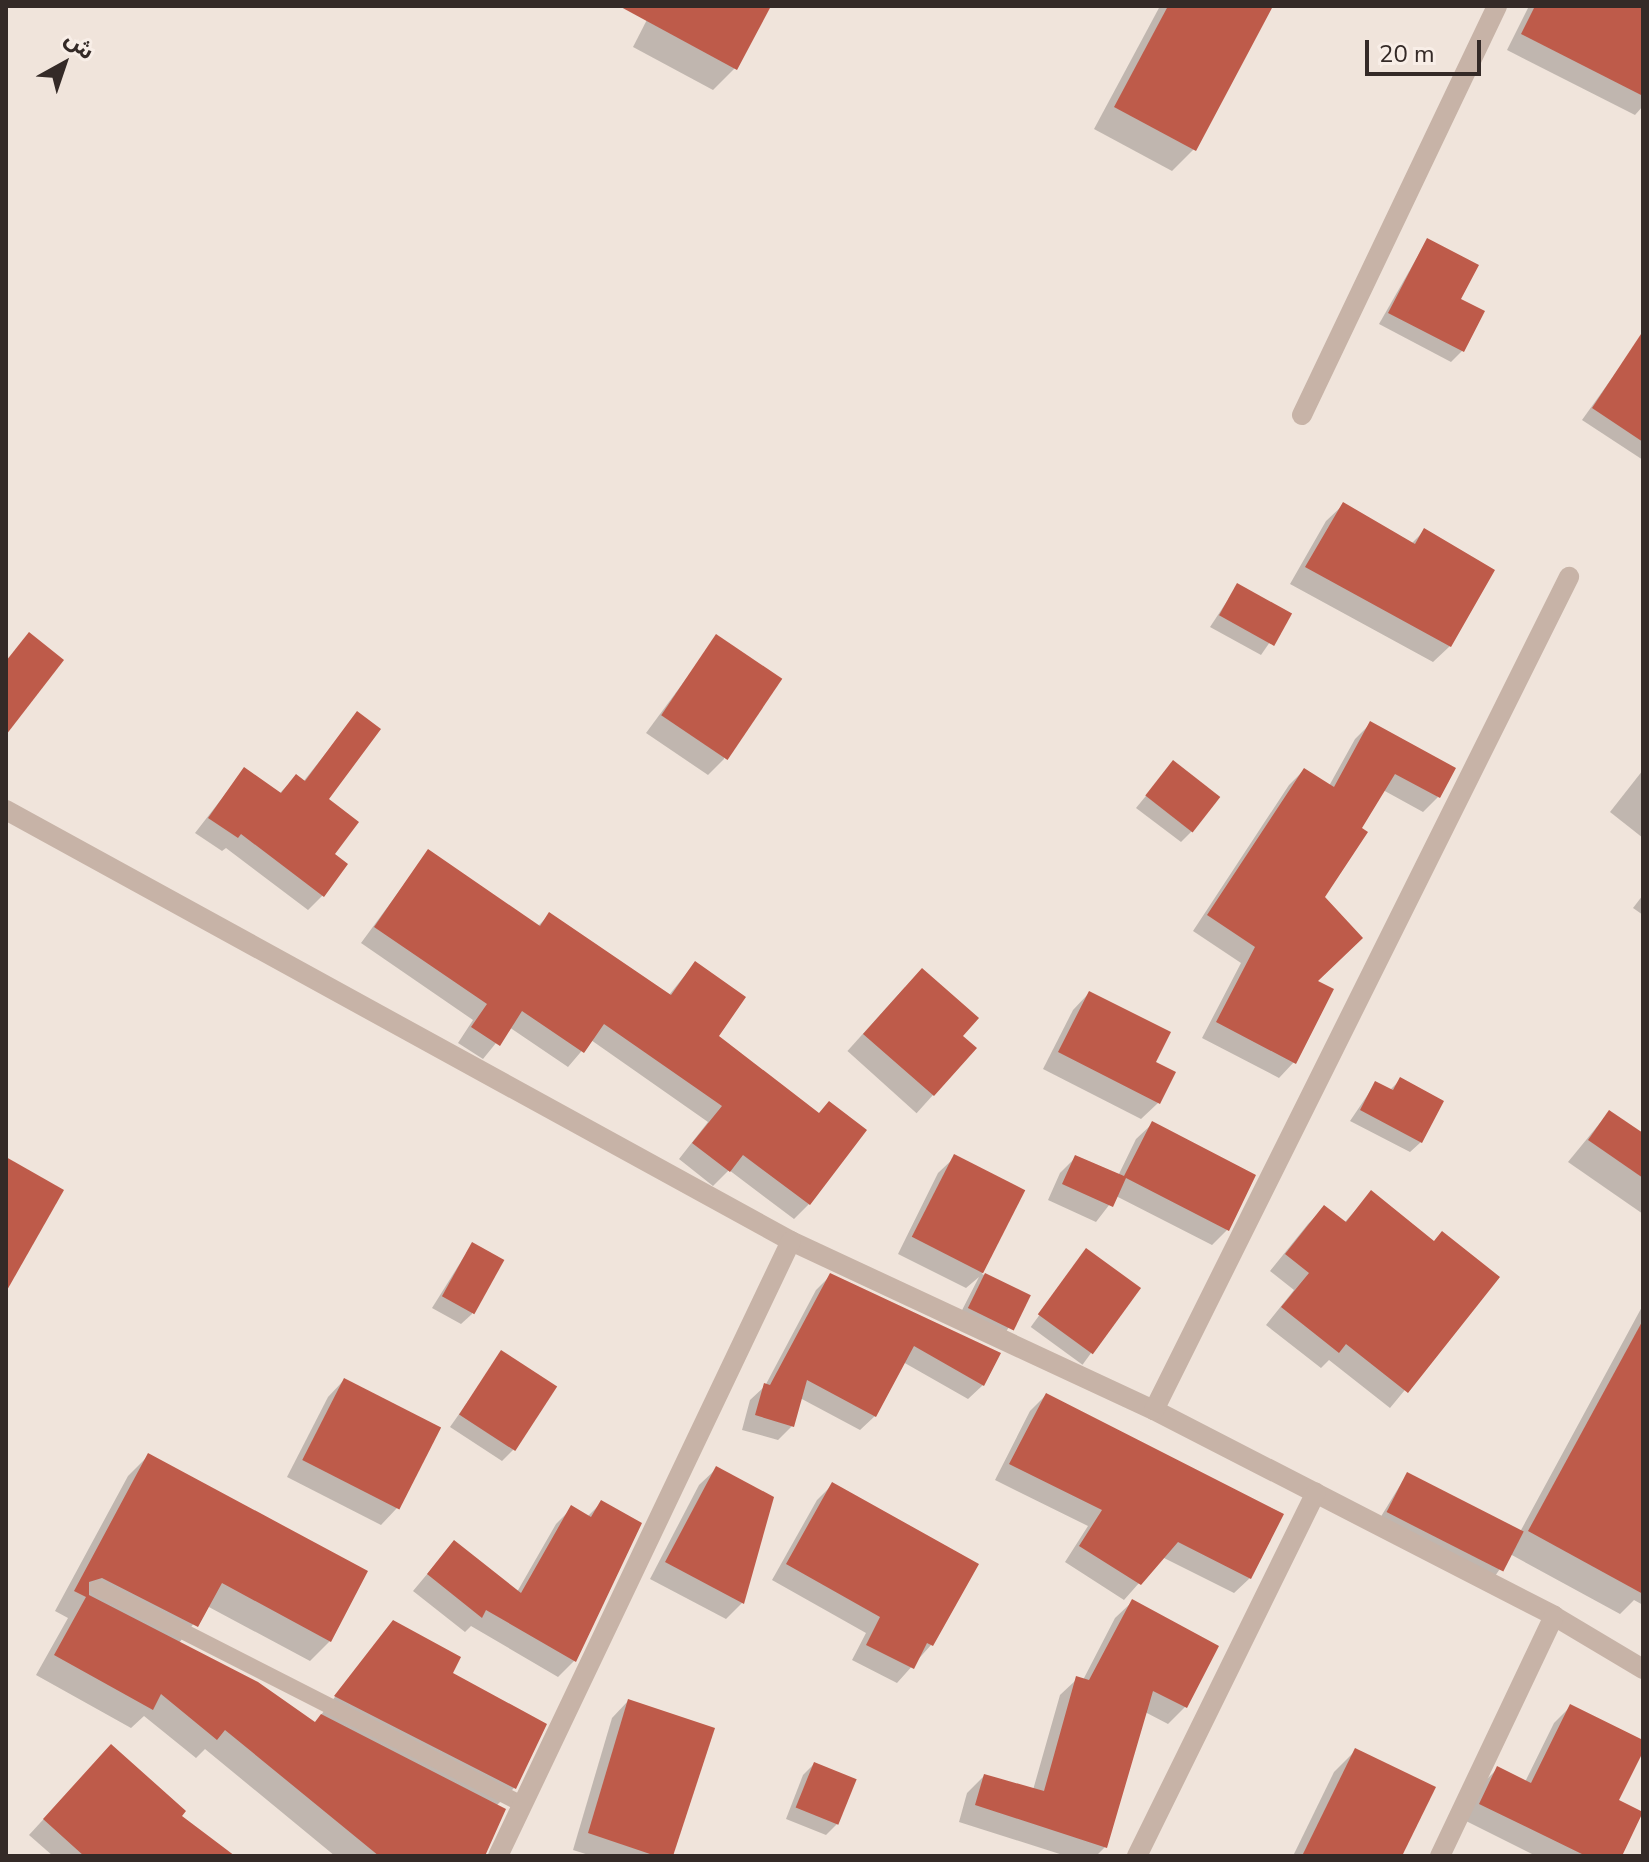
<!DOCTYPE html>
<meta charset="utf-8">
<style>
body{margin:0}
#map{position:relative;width:1649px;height:1862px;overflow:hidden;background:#f0e4db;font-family:"Nunito Sans","Noto Sans Arabic",sans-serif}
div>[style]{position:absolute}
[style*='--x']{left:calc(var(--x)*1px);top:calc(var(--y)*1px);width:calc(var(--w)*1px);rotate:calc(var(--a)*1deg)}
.shadow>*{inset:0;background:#0003;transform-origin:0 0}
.building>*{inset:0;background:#be5b4a;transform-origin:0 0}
.lane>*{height:16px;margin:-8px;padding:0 8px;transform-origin:8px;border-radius:8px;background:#c7b3a7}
.street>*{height:20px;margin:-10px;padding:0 10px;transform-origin:10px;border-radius:10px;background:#c7b3a7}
span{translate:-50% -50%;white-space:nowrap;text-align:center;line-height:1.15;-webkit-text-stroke:7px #f8eee7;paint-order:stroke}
.frame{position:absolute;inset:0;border:8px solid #342a27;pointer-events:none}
.north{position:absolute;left:24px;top:24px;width:80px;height:80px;-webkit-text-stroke:6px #f8eee7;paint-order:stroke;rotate:40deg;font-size:22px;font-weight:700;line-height:32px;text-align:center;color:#342a27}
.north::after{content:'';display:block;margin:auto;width:28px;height:36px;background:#342a27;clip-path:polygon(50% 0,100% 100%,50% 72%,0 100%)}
.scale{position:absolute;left:1365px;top:40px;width:116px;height:36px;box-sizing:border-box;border:4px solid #342a27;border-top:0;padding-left:10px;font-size:24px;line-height:28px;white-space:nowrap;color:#342a27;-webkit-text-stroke:6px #f8eee7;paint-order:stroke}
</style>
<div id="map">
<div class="shadow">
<div style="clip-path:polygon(654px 6px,769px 6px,735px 68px,713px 90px,633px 47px)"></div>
<div style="clip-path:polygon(1160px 6px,1271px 6px,1194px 149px,1172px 171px,1094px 129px)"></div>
<div style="clip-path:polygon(1529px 6px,1643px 6px,1643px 106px,1635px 115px,1507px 50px)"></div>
<div style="clip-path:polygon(1427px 240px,1458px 299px,1462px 351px,1451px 362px,1379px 324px)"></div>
<div style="clip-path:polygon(1632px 350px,1643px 358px,1643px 460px,1582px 420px)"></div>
<div style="clip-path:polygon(1343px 505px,1411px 544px,1424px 531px,1450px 646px,1433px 662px,1290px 584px,1326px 521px)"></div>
<div style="clip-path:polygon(1237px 586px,1289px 614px,1261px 655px,1210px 627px)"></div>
<div style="clip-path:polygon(717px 637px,724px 759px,708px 775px,646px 733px)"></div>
<div style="clip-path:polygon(357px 714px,326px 799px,332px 855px,323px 895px,308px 910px,226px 848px,222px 851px,195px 833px,244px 770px,279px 794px,296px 776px,303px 782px)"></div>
<div style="clip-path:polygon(1370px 724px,1438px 797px,1423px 812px,1383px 790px,1322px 897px,1315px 981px,1294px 1062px,1279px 1078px,1202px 1038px,1241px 963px,1193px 931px,1289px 785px,1304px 770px,1329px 786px,1355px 739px)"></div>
<div style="clip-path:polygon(1173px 763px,1192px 831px,1181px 842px,1136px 808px)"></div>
<div style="clip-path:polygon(1643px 770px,1643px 838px,1610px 812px)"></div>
<div style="clip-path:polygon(428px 852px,537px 927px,550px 914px,669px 995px,695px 963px,716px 1036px,818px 1114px,864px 1131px,809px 1204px,794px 1219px,729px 1170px,713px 1186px,679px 1159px,708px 1122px,591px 1040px,568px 1067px,509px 1027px,483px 1059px,458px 1043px,473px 1020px,361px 943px)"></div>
<div style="clip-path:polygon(1643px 895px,1643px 915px,1633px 908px)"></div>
<div style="left:905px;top:987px;width:93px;height:86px;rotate:42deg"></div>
<div style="clip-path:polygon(1089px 993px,1153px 1063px,1158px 1103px,1141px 1119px,1043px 1069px,1073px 1010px)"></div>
<div style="clip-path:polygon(1400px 1080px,1421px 1142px,1410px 1152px,1350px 1121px,1375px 1084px,1389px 1091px)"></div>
<div style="clip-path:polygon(1609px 1112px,1643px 1136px,1643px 1214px,1568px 1162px)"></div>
<div style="clip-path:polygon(1152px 1124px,1227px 1230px,1212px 1245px,1116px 1196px,1096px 1222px,1048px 1200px,1060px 1173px,1076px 1157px,1118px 1176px,1136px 1139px)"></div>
<div style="clip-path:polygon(955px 1157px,1023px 1191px,982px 1274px,1028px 1296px,1001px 1340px,957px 1320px,979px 1277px,966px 1288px,898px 1254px,938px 1173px)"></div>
<div style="clip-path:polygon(1371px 1193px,1433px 1243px,1498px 1277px,1390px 1408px,1329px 1360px,1321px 1368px,1266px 1325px,1294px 1290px,1270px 1271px,1308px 1224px,1324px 1208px,1344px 1223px)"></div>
<div style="clip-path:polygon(472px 1244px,472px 1314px,461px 1324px,432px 1308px)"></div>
<div style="left:1086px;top:1251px;width:64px;height:94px;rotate:36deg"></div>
<div style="clip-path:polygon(830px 1276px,983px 1385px,968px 1399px,903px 1362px,875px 1416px,860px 1430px,800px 1398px,792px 1426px,778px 1440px,742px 1430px,750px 1400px,765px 1386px,816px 1290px)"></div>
<div style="clip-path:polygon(1643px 1305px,1643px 1605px,1634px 1600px,1620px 1614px,1510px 1554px,1491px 1582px,1377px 1523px,1407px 1474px,1520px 1532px)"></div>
<div style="clip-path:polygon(502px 1353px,513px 1450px,502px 1461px,450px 1427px)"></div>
<div style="clip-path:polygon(344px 1380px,438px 1428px,397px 1508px,381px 1525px,287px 1477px,328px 1397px)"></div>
<div style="clip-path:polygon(1046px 1395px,1250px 1578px,1234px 1593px,1162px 1557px,1124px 1600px,1065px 1562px,1088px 1526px,995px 1480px,1030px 1411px)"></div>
<div style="clip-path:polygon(148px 1456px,330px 1641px,310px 1661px,207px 1606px,179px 1643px,314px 1724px,393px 1622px,450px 1674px,514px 1788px,496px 1806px,480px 1856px,335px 1856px,205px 1749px,196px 1758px,144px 1716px,131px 1728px,36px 1675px,68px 1618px,55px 1611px,128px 1476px)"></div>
<div style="clip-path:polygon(716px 1469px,742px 1603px,726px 1619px,650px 1579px,699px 1485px)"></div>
<div style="clip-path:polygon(832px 1485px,931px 1645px,897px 1683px,852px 1660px,866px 1633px,772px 1580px,817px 1500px)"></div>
<div style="clip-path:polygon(602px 1502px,640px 1524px,574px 1661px,558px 1677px,471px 1626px,465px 1632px,413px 1591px,454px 1542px,517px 1592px,556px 1524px,572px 1508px,587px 1517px)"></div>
<div style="clip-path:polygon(1132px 1602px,1217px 1647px,1185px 1707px,1168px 1724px,1145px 1712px,1105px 1847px,1096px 1856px,1066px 1856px,959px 1822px,967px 1793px,984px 1776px,1033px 1790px,1060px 1695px,1077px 1679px,1083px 1680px,1115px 1618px)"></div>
<div style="clip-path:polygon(628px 1701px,670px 1856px,592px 1856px,573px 1850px,612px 1718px)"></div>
<div style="clip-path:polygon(1570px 1707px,1643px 1743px,1617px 1800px,1620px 1856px,1536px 1856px,1464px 1820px,1481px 1785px,1498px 1768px,1525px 1782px,1554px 1723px)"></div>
<div style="clip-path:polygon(1356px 1750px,1400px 1856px,1293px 1856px,1334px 1772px)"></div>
<div style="clip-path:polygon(97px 1761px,226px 1856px,53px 1856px,29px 1835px)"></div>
<div style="clip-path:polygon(814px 1764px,837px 1824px,826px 1835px,786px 1819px,803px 1775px)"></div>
</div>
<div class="building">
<div style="clip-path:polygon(619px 6px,771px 6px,737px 70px)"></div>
<div style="clip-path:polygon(1168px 6px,1273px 6px,1196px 151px,1114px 107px)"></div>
<div style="clip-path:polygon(1535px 6px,1643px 6px,1643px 96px,1521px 34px)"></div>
<div style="clip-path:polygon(1427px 238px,1479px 265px,1461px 299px,1485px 311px,1464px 352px,1388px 313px)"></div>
<div style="clip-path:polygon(1643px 331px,1643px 442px,1592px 408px)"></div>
<div style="clip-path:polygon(1343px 502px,1415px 544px,1424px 528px,1495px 570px,1451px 647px,1305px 567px)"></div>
<div style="left:1237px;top:583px;width:63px;height:37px;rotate:29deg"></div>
<div style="clip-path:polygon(29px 632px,64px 660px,6px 735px,6px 661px)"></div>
<div style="left:716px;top:634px;width:80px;height:98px;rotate:34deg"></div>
<div style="clip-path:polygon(357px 711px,381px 729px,329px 799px,359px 822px,335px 854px,348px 864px,324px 897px,241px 834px,238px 838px,208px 818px,244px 767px,281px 793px,296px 774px,305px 781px)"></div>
<div style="clip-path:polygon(1370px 721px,1456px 768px,1440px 798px,1395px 774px,1362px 828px,1368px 832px,1325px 897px,1363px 938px,1318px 981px,1334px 989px,1296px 1064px,1216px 1022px,1255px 947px,1207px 915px,1304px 768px,1334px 787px)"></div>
<div style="left:1173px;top:760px;width:60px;height:45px;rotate:38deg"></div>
<div style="clip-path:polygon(428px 849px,540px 926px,549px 912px,671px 995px,695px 961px,746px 997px,719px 1036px,819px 1113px,829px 1101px,867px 1130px,810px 1205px,743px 1155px,730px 1172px,692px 1143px,722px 1106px,604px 1024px,584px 1053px,522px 1011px,500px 1046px,471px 1027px,487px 1004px,374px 927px)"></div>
<div style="clip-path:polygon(922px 968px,979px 1018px,963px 1036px,977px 1048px,934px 1096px,863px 1034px)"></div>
<div style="clip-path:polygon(1089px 991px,1171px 1032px,1156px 1062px,1176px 1072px,1160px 1104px,1058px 1052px)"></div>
<div style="clip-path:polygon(1400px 1077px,1444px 1101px,1422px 1143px,1360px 1110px,1375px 1081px,1393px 1090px)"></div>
<div style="clip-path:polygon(1609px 1110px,1643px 1133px,1643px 1178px,1588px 1140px)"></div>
<div style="clip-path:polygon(1152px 1121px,1256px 1175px,1229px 1231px,1126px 1178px,1113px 1207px,1062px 1184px,1075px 1155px,1124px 1176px)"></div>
<div style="left:954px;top:1154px;width:80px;height:93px;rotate:27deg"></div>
<div style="clip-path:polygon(6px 1157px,64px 1190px,6px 1292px)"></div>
<div style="clip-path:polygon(1371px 1190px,1434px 1241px,1442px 1231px,1500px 1277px,1408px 1393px,1346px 1344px,1339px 1353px,1281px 1307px,1309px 1273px,1285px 1254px,1324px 1205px,1346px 1222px)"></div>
<div style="left:472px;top:1242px;width:37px;height:62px;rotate:29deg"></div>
<div style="left:1086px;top:1248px;width:68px;height:82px;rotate:36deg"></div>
<div style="clip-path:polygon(830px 1273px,1001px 1353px,984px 1386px,914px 1346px,876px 1417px,807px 1380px,794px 1427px,755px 1415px,764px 1383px,770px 1385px)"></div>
<div style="left:985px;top:1273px;width:51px;height:39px;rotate:26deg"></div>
<div style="clip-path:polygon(1643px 1320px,1643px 1594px,1528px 1531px)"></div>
<div style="left:501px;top:1350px;width:67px;height:77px;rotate:33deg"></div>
<div style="left:344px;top:1378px;width:109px;height:92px;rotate:27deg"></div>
<div style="clip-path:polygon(1046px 1393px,1284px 1514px,1251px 1579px,1178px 1542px,1141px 1585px,1079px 1546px,1102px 1510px,1009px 1464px)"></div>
<div style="clip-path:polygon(148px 1453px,368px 1571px,331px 1642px,222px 1583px,198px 1627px,102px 1578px,89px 1582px,89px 1595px,258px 1682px,315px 1722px,321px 1714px,506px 1809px,485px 1856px,379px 1856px,225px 1730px,217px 1740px,161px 1694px,153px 1710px,54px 1655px,86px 1597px,74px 1591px)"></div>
<div style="clip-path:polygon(716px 1466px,774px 1497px,744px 1604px,665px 1562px)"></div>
<div style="left:1407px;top:1472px;width:131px;height:45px;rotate:27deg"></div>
<div style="clip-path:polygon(832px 1482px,979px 1564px,933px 1646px,927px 1643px,914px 1669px,866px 1645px,880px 1617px,786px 1564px)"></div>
<div style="clip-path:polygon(601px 1500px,642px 1523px,576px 1662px,486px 1610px,482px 1618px,427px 1574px,454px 1540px,521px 1593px,571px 1505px,591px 1517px)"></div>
<div style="clip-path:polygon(1132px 1599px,1219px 1646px,1187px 1708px,1153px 1691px,1107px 1848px,975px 1805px,984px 1774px,1044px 1791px,1076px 1676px,1089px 1680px)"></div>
<div style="clip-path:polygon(393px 1620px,461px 1657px,453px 1673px,547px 1724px,516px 1789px,334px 1696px)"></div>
<div style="clip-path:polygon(628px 1699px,715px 1728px,673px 1856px,656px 1856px,588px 1833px)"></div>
<div style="clip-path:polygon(1570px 1704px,1643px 1740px,1643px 1752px,1619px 1800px,1643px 1812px,1622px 1856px,1586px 1856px,1479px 1804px,1497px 1766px,1531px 1783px)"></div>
<div style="clip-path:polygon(111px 1744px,186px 1811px,182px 1816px,235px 1856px,84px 1856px,43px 1819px)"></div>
<div style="clip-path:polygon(1355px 1748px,1436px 1787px,1402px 1856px,1302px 1856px)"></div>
<div style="left:814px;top:1762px;width:46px;height:49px;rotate:22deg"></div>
</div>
<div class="lane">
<div style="--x:98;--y:1588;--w:477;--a:27"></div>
</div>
<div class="street">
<div style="--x:1302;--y:415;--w:453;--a:-64.5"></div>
<div style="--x:6;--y:810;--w:896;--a:28.77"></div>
<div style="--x:791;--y:1241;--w:400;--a:25"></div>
<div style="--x:1154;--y:1410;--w:450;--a:27.2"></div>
<div style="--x:1554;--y:1616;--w:104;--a:30.8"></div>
<div style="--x:1154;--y:1410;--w:931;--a:-63.52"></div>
<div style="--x:498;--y:1856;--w:681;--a:-64.53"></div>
<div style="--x:1137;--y:1856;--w:405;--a:-63.8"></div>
<div style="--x:1440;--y:1856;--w:266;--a:-64.6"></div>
</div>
<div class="frame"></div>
<div class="north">ش</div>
<div class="scale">20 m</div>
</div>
